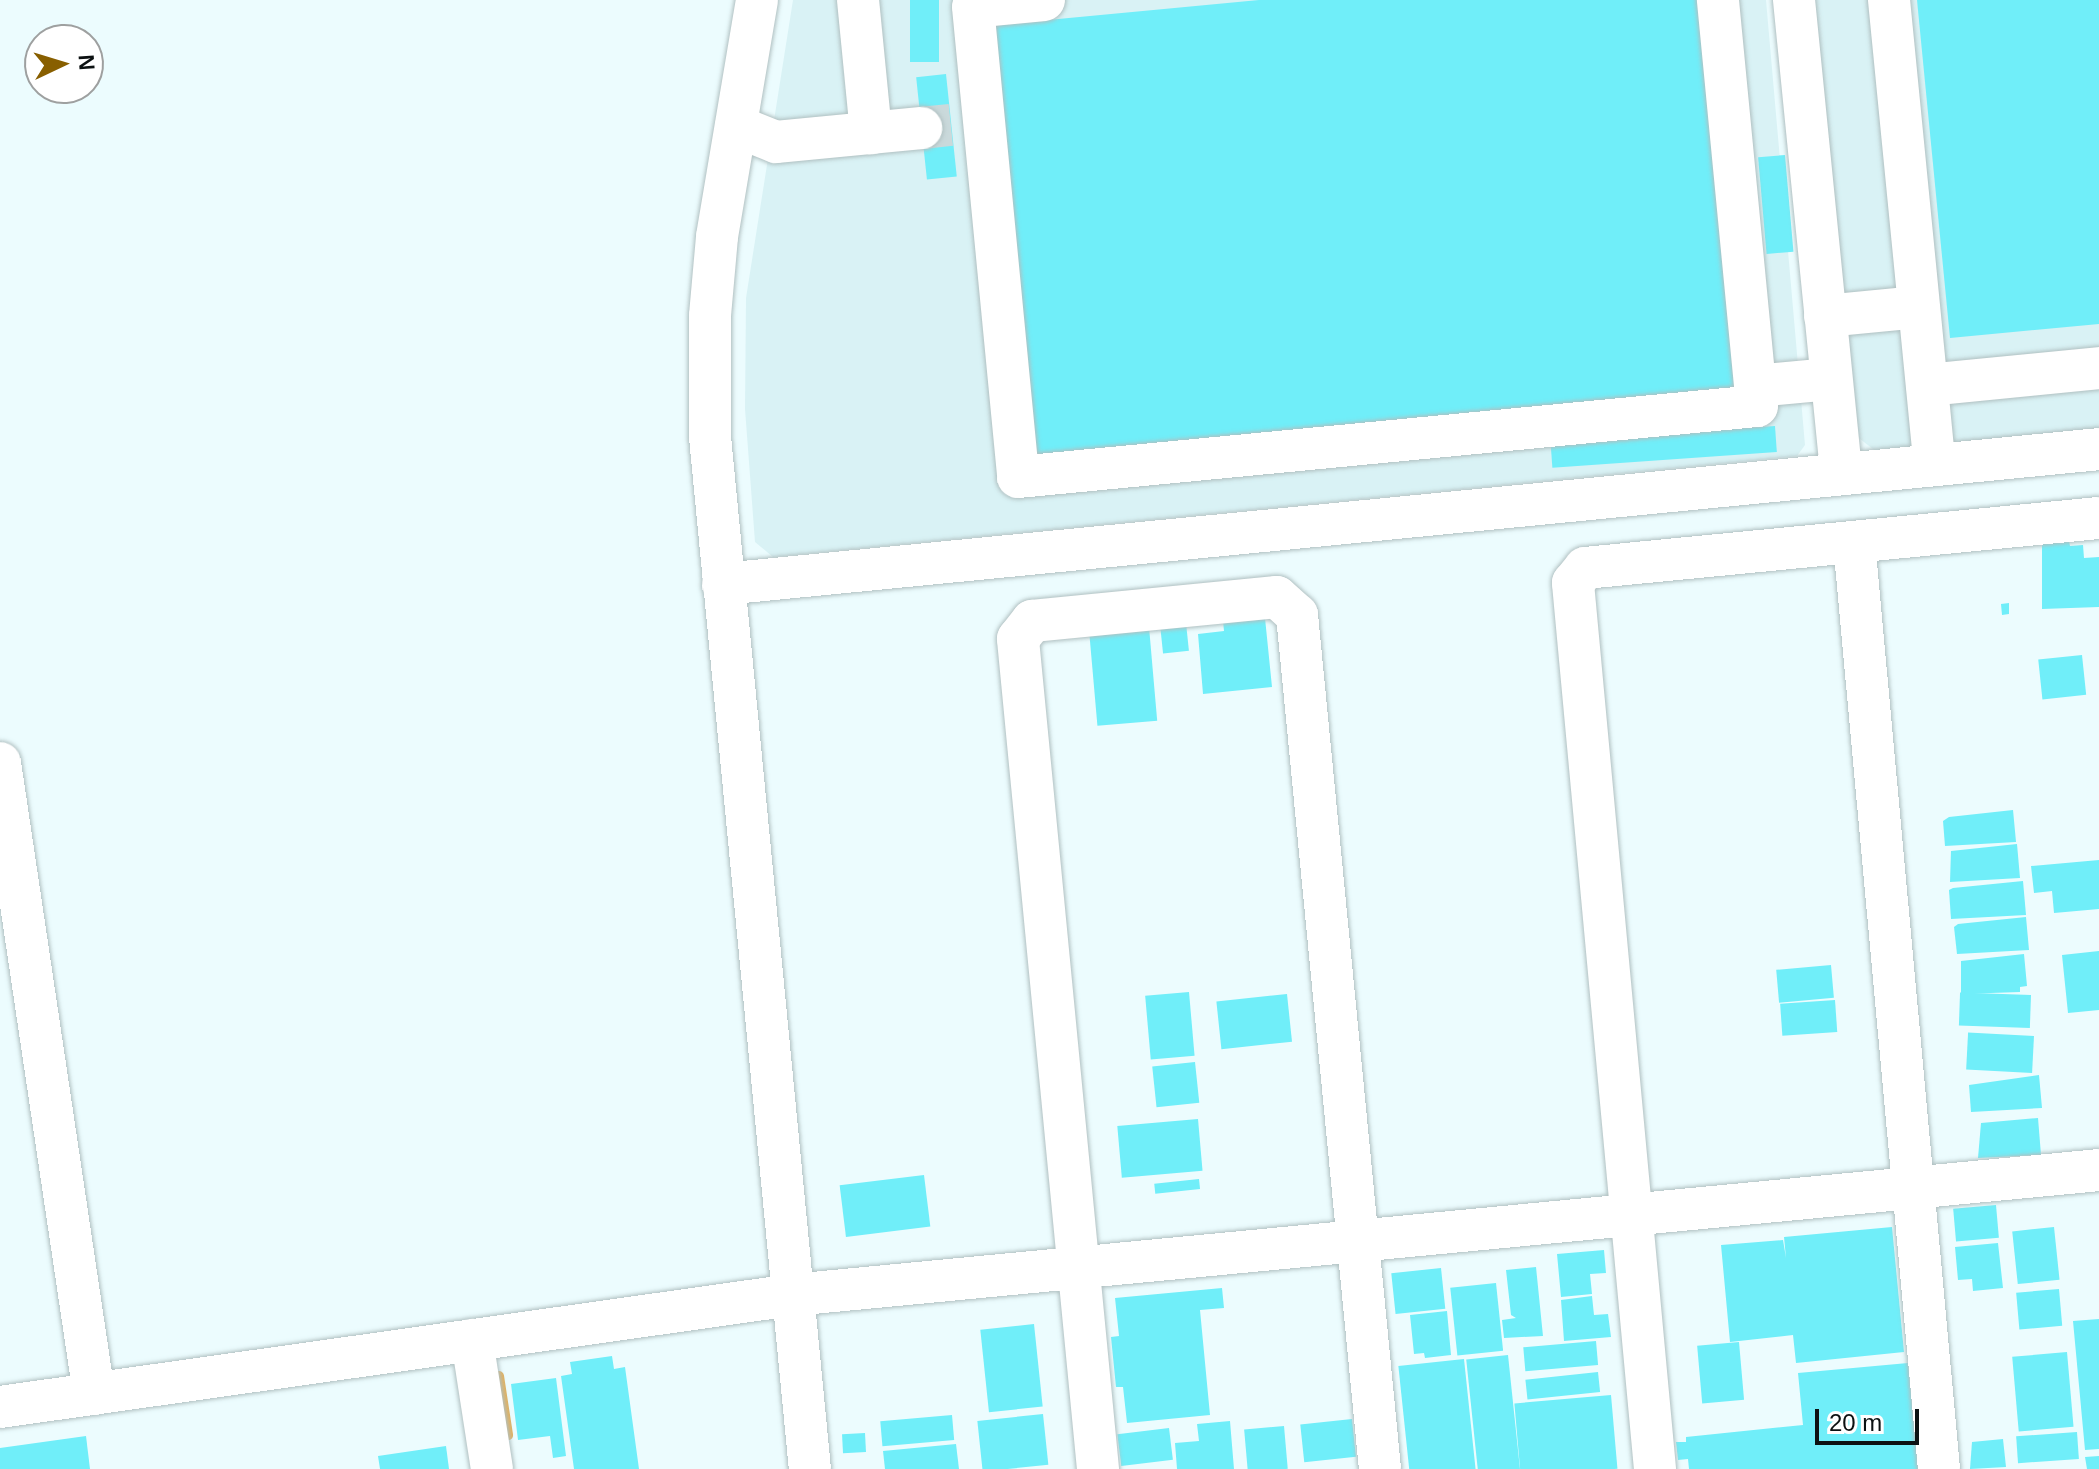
<!DOCTYPE html>
<style>
body{margin:0}
#map{position:relative;width:2099px;height:1469px;overflow:hidden;background:#ecfcfe;font-family:Helvetica,sans-serif}
div>[style]{position:absolute}
[style*='--x']{left:calc(var(--x)*1px);top:calc(var(--y)*1px);width:calc(var(--w)*1px);rotate:calc(var(--a)*1deg)}
.built>*{inset:0;background:#d9f2f5}
.stream>*{height:10px;margin:-5px;padding:0 5px;transform-origin:5px;border-radius:5px;background:#e0b161}
.building>*{inset:0;background:#70eef9;transform-origin:0 0}
.minor-tunnel>*{height:42px;margin-top:-21px;transform-origin:0;background:repeating-linear-gradient(90deg,#cad9db 0 42px,transparent 0 63px)}
.roads{filter:drop-shadow(0 0 2px #b0c0c1) drop-shadow(0 0 2px #b0c0c1)}
.minor>*{height:42px;margin:-21px;padding:0 21px;transform-origin:21px;border-radius:21px;background:#fff}
span{translate:-50% -50%;white-space:nowrap;text-align:center;line-height:1.15;-webkit-text-stroke:6px #fff;paint-order:stroke}
.north{position:absolute;left:24px;top:24px;width:80px;height:80px;box-sizing:border-box;background:#fff;border:2px solid #9ea0a0;border-radius:50%;rotate:86deg;font-size:22px;font-weight:700;line-height:32px;text-align:center;color:#0c1112}
.north::after{content:'';display:block;margin:auto;width:28px;height:36px;background:#885f00;clip-path:polygon(50% 0,100% 100%,50% 72%,0 100%)}
.scale{position:absolute;left:1815px;top:1409px;width:104px;height:36px;box-sizing:border-box;border:4px solid #0c1112;border-top:0;padding-left:10px;font-size:24px;line-height:28px;white-space:nowrap;color:#0c1112;-webkit-text-stroke:6px #fff;paint-order:stroke}
</style>
<div id="map">
<div class="built">
<div style="clip-path:polygon(793px 0,1766px 0,1805px 445px,1797px 456px,773px 557px,755px 542px,745px 409px,746px 298px)"></div>
<div style="clip-path:polygon(1814px 0,2099px 0,2099px 432px,1878px 453px,1855px 435px)"></div>
</div>
<div class="stream">
<div style="--x:499;--y:1376;--w:60;--a:81.3"></div>
</div>
<div class="building">
<div style="left:910px;top:0;width:29px;height:62px"></div>
<div style="clip-path:polygon(1259px 0,1698px 0,1736px 397px,1035px 464px,994px 25px)"></div>
<div style="clip-path:polygon(1917px 0,2099px 0,2099px 324px,1950px 338px)"></div>
<div style="left:946px;top:74px;width:103px;height:30px;rotate:84deg"></div>
<div style="left:1785px;top:155px;width:97px;height:27px;rotate:85deg"></div>
<div style="left:1775px;top:426px;width:26px;height:225px;rotate:86deg"></div>
<div style="clip-path:polygon(2069px 541px,2070px 546px,2083px 545px,2084px 558px,2099px 557px,2099px 607px,2042px 609px,2042px 544px)"></div>
<div style="clip-path:polygon(2009px 603px,2009px 614px,2002px 615px,2001px 604px)"></div>
<div style="clip-path:polygon(1265px 618px,1272px 687px,1203px 694px,1198px 634px,1224px 631px,1223px 621px)"></div>
<div style="left:1186px;top:623px;width:28px;height:26px;rotate:84deg"></div>
<div style="left:1149px;top:627px;width:94px;height:60px;rotate:85deg"></div>
<div style="left:2082px;top:655px;width:40px;height:44px;rotate:84deg"></div>
<div style="clip-path:polygon(2013px 810px,2016px 842px,1945px 846px,1943px 821px,1949px 817px)"></div>
<div style="clip-path:polygon(2017px 844px,2020px 878px,1950px 882px,1951px 851px)"></div>
<div style="clip-path:polygon(2099px 860px,2099px 909px,2054px 913px,2052px 891px,2034px 893px,2031px 866px)"></div>
<div style="clip-path:polygon(2023px 881px,2026px 915px,1951px 919px,1949px 890px,1953px 888px)"></div>
<div style="clip-path:polygon(2026px 917px,2029px 950px,1957px 954px,1954px 927px,1958px 924px)"></div>
<div style="clip-path:polygon(2099px 951px,2099px 1010px,2068px 1013px,2062px 955px)"></div>
<div style="clip-path:polygon(2024px 954px,2027px 986px,2020px 987px,2020px 992px,1961px 994px,1961px 961px)"></div>
<div style="left:1831px;top:965px;width:33px;height:55px;rotate:85deg"></div>
<div style="left:1189px;top:992px;width:64px;height:44px;rotate:85deg"></div>
<div style="left:1287px;top:994px;width:48px;height:71px;rotate:84deg"></div>
<div style="left:2031px;top:995px;width:33px;height:71px;rotate:92deg"></div>
<div style="left:1835px;top:1000px;width:32px;height:55px;rotate:86deg"></div>
<div style="left:2034px;top:1036px;width:37px;height:66px;rotate:93deg"></div>
<div style="left:1195px;top:1062px;width:41px;height:43px;rotate:84deg"></div>
<div style="clip-path:polygon(2039px 1075px,2042px 1108px,1971px 1112px,1969px 1085px)"></div>
<div style="clip-path:polygon(2038px 1118px,2041px 1155px,1978px 1158px,1981px 1123px)"></div>
<div style="left:1198px;top:1119px;width:52px;height:81px;rotate:85deg"></div>
<div style="left:924px;top:1175px;width:52px;height:85px;rotate:83deg"></div>
<div style="left:1199px;top:1179px;width:10px;height:45px;rotate:84deg"></div>
<div style="left:1996px;top:1205px;width:33px;height:43px;rotate:85deg"></div>
<div style="clip-path:polygon(1892px 1227px,1904px 1352px,1796px 1363px,1793px 1335px,1730px 1342px,1721px 1245px,1783px 1240px,1786px 1258px,1784px 1237px)"></div>
<div style="left:2054px;top:1227px;width:53px;height:42px;rotate:84deg"></div>
<div style="clip-path:polygon(1998px 1243px,2003px 1288px,1973px 1291px,1972px 1279px,1958px 1280px,1955px 1247px)"></div>
<div style="clip-path:polygon(1604px 1250px,1606px 1273px,1590px 1274px,1592px 1294px,1561px 1297px,1557px 1254px)"></div>
<div style="clip-path:polygon(1536px 1267px,1543px 1336px,1504px 1338px,1502px 1320px,1516px 1318px,1511px 1315px,1506px 1270px)"></div>
<div style="left:1441px;top:1268px;width:41px;height:50px;rotate:84deg"></div>
<div style="left:1496px;top:1283px;width:68px;height:46px;rotate:84deg"></div>
<div style="clip-path:polygon(1222px 1288px,1224px 1308px,1200px 1310px,1210px 1415px,1127px 1423px,1123px 1387px,1116px 1387px,1111px 1337px,1119px 1336px,1115px 1298px)"></div>
<div style="left:2059px;top:1289px;width:37px;height:43px;rotate:85deg"></div>
<div style="clip-path:polygon(1592px 1296px,1594px 1315px,1608px 1314px,1611px 1337px,1564px 1341px,1561px 1300px)"></div>
<div style="clip-path:polygon(1447px 1311px,1451px 1355px,1425px 1358px,1424px 1353px,1414px 1354px,1410px 1315px)"></div>
<div style="clip-path:polygon(2099px 1319px,2099px 1449px,2085px 1450px,2073px 1321px)"></div>
<div style="left:1034px;top:1324px;width:83px;height:54px;rotate:84deg"></div>
<div style="left:1596px;top:1341px;width:24px;height:73px;rotate:85deg"></div>
<div style="left:1739px;top:1342px;width:58px;height:42px;rotate:85deg"></div>
<div style="left:2067px;top:1352px;width:75px;height:55px;rotate:85deg"></div>
<div style="left:1508px;top:1355px;width:115px;height:42px;rotate:84deg"></div>
<div style="clip-path:polygon(612px 1356px,614px 1369px,625px 1367px,639px 1469px,574px 1469px,561px 1376px,572px 1374px,570px 1362px)"></div>
<div style="left:1464px;top:1359px;width:111px;height:66px;rotate:84deg"></div>
<div style="clip-path:polygon(1908px 1363px,1918px 1469px,1689px 1469px,1688px 1459px,1678px 1460px,1676px 1442px,1686px 1442px,1686px 1437px,1803px 1425px,1798px 1373px)"></div>
<div style="left:1598px;top:1372px;width:20px;height:73px;rotate:84deg"></div>
<div style="clip-path:polygon(556px 1378px,566px 1456px,553px 1458px,550px 1436px,518px 1440px,511px 1384px)"></div>
<div style="left:1611px;top:1395px;width:74px;height:97px;rotate:85deg"></div>
<div style="left:1043px;top:1414px;width:51px;height:66px;rotate:84deg"></div>
<div style="left:952px;top:1415px;width:25px;height:72px;rotate:85deg"></div>
<div style="left:1352px;top:1419px;width:38px;height:52px;rotate:84deg"></div>
<div style="clip-path:polygon(1230px 1421px,1234px 1469px,1177px 1469px,1175px 1443px,1199px 1441px,1197px 1424px)"></div>
<div style="left:1284px;top:1426px;width:43px;height:40px;rotate:85deg"></div>
<div style="left:1169px;top:1428px;width:32px;height:52px;rotate:83deg"></div>
<div style="left:2077px;top:1432px;width:27px;height:61px;rotate:86deg"></div>
<div style="left:865px;top:1433px;width:19px;height:23px;rotate:87deg"></div>
<div style="clip-path:polygon(86px 1436px,90px 1469px,0 1469px,0 1448px)"></div>
<div style="clip-path:polygon(2003px 1439px,2006px 1467px,1970px 1469px,1972px 1442px)"></div>
<div style="clip-path:polygon(956px 1444px,959px 1469px,885px 1469px,883px 1451px)"></div>
<div style="clip-path:polygon(446px 1446px,449px 1469px,380px 1469px,378px 1456px)"></div>
<div style="clip-path:polygon(2099px 1456px,2099px 1469px,2087px 1469px,2085px 1457px)"></div>
</div>
<div class="minor-tunnel">
<div style="--x:921;--y:128;--w:30;--a:-6"></div>
</div>
<div class="roads">
<div class="minor">
<div style="--x:757;--y:0;--w:240;--a:99.6"></div>
<div style="--x:717;--y:237;--w:79;--a:95.1"></div>
<div style="--x:710;--y:316;--w:121;--a:90"></div>
<div style="--x:710;--y:437;--w:1037;--a:84.47"></div>
<div style="--x:858;--y:0;--w:134;--a:84.4"></div>
<div style="--x:1044;--y:0;--w:71;--a:174.4"></div>
<div style="--x:973;--y:7;--w:472;--a:84.5"></div>
<div style="--x:1018;--y:477;--w:742;--a:-5.49"></div>
<div style="--x:1757;--y:406;--w:408;--a:-95.5"></div>
<div style="--x:1794;--y:0;--w:476;--a:84.3"></div>
<div style="--x:1889;--y:0;--w:467;--a:84.4"></div>
<div style="--x:736;--y:126;--w:43;--a:21.8"></div>
<div style="--x:776;--y:142;--w:146;--a:-5.5"></div>
<div style="--x:1825;--y:316;--w:94;--a:-5.5"></div>
<div style="--x:1927;--y:385;--w:173;--a:-5.6"></div>
<div style="--x:1755;--y:386;--w:76;--a:-5.3"></div>
<div style="--x:1854;--y:542;--w:931;--a:84.76"></div>
<div style="--x:723;--y:584;--w:1383;--a:-5.6"></div>
<div style="--x:0;--y:763;--w:638;--a:81.53"></div>
<div style="--x:472;--y:1340;--w:131;--a:81.2"></div>
<div style="--x:0;--y:1407;--w:800;--a:-8.05"></div>
<div style="--x:792;--y:1295;--w:1313;--a:-5.46"></div>
<div style="--x:1098;--y:1469;--w:834;--a:-95.51"></div>
<div style="--x:1018;--y:639;--w:23;--a:-52"></div>
<div style="--x:1032;--y:621;--w:246;--a:-5.6"></div>
<div style="--x:1277;--y:597;--w:27;--a:42"></div>
<div style="--x:1297;--y:615;--w:858;--a:84.45"></div>
<div style="--x:1655;--y:1469;--w:890;--a:-95.29"></div>
<div style="--x:1573;--y:583;--w:19;--a:-51"></div>
<div style="--x:1585;--y:568;--w:516;--a:-5.56"></div>
</div>
</div>
<div class="north">N</div>
<div class="scale">20 m</div>
</div>
